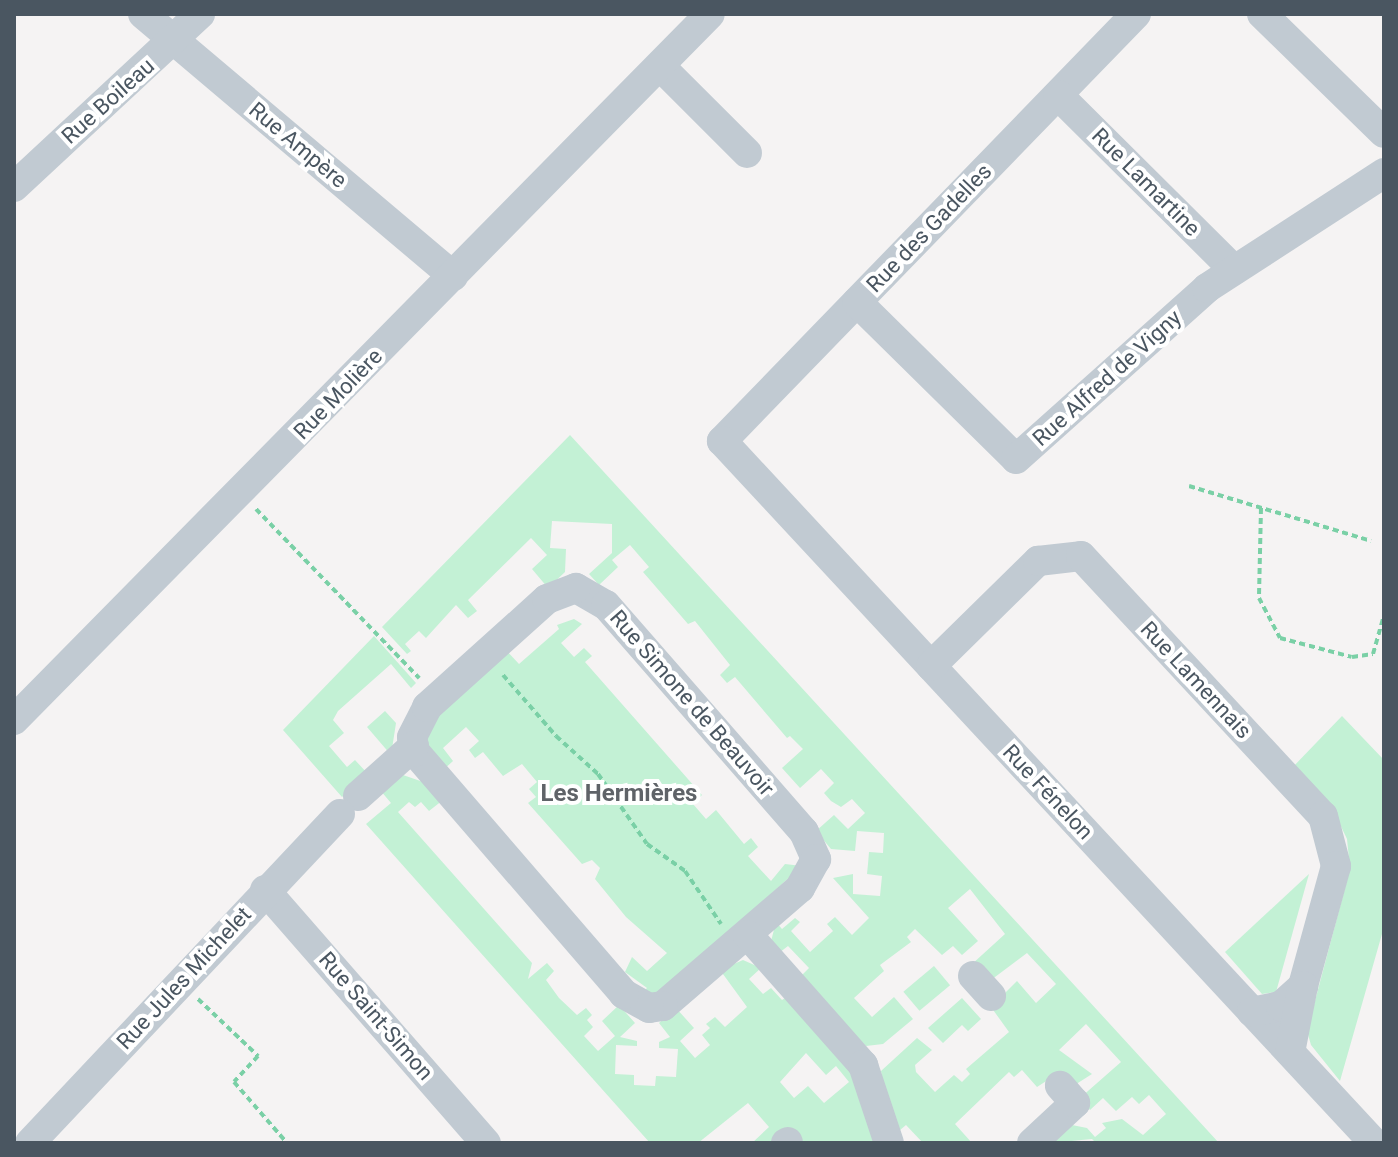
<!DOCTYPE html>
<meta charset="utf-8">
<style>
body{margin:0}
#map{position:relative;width:1398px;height:1157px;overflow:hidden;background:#f5f3f3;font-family:Roboto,sans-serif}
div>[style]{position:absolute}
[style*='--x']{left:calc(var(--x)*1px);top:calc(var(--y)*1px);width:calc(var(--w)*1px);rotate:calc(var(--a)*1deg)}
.green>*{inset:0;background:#c3f1d5;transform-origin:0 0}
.path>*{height:4px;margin-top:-2px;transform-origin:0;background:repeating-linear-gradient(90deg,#7ad0a6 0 6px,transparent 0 10px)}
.minor>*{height:30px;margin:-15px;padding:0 15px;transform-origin:15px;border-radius:15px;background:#c1cad2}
span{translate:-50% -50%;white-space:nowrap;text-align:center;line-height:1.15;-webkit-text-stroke:8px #fff;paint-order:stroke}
.street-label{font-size:22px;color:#4a5661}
.neighbourhood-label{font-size:24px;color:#5f6368;font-weight:700}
.frame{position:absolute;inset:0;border:16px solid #4a5661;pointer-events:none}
</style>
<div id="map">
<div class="green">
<div style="clip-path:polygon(570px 435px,1219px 1143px,1096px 1143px,1092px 1139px,1051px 1143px,1072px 1125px,1087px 1128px,1095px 1137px,1106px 1128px,1102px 1123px,1122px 1119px,1143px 1135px,1166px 1114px,1149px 1095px,1139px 1104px,1132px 1097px,1116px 1111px,1103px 1098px,1090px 1110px,1080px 1098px,1121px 1062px,1086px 1024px,1059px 1050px,1092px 1074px,1070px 1088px,1057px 1074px,1037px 1087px,1022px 1070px,1014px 1077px,1009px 1072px,955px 1124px,972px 1143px,923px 1143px,906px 1125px,893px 1136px,881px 1071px,917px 1038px,932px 1050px,915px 1065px,916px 1072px,935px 1092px,954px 1075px,962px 1082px,970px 1074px,966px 1069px,1009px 1032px,991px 1007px,1017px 981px,1036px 1003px,1056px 984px,1027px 953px,987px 983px,971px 965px,1005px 934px,970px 889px,948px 908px,978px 941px,962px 955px,953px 946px,942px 955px,915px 929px,907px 937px,911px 942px,880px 965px,884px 971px,854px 998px,872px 1017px,894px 997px,913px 1019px,883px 1044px,866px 1046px,797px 980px,809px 968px,788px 946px,775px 956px,770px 945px,776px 922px,782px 929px,795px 918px,800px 922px,791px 931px,810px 952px,833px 931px,827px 924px,835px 917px,852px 935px,869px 918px,833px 878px,853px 874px,853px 894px,880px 896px,882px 876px,867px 874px,868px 864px,869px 852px,883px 853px,884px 833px,857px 831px,855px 851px,831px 849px,816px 831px,834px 815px,848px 829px,865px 813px,852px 799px,841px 807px,831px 801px,824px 793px,834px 783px,821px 769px,800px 788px,782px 768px,803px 749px,790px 736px,787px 738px,735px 677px,727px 683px,720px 675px,730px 665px,695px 621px,688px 624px,643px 572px,649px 567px,630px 545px,612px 560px,618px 567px,599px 585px,589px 574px,612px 553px,612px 524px,552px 521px,550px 548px,566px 549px,565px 572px,548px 588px,532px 569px,547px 555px,531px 538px,468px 600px,477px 611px,468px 618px,456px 605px,426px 638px,419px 631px,405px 644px,411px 651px,407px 654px,382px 627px)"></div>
<div style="clip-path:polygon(574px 619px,582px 624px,561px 643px,574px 657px,584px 648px,592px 656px,585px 662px,702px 795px,693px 804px,706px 819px,716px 810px,744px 844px,751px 838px,758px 847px,748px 856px,771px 881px,785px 864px,802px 866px,658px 996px,642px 993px,647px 988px,625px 972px,632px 957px,647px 971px,667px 953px,626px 917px,595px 879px,600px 868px,592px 860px,582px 864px,528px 803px,536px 797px,529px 789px,537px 782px,522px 764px,503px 776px,483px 752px,475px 758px,469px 750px,479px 741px,466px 727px,443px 748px,453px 761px,441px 772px,425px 742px,427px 725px,505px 649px,519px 664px,559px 629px,557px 625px)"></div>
<div style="clip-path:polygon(374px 636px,416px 683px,411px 688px,391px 664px,338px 711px,333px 720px,344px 733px,329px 746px,347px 767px,355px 760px,368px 774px,342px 797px,283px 730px)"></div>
<div style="clip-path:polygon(385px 711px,396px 723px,391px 755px,367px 727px)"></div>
<div style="clip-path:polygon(1342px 716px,1384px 760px,1384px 927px,1340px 1081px,1311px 1045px,1307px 1031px,1350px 869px,1347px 839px,1336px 816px,1291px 769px)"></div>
<div style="clip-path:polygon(evenodd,403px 775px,429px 784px,443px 800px,429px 811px,421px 802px,415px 807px,409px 802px,398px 812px,532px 963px,528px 979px,547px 963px,554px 971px,546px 980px,559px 998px,577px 1015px,586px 1008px,592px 1015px,587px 1020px,593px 1027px,584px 1036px,598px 1051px,615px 1036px,602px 1021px,619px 1005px,635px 1023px,620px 1037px,637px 1041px,637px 1046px,616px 1045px,615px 1074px,634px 1075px,634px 1085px,655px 1086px,656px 1076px,676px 1077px,678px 1049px,659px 1048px,659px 1042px,670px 1037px,659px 1023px,676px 1008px,694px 1028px,680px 1041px,695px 1058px,710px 1045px,702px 1035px,710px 1028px,706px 1024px,715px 1017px,725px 1027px,747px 1007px,720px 970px,743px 960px,761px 968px,749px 979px,763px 994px,771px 988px,782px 1000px,788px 996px,842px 1052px,878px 1143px,752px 1143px,769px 1127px,748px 1103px,698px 1143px,650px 1143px,366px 824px,391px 803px,380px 790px,403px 775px,806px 1053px,826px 1075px,836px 1066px,849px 1082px,824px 1103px,808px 1086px,794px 1098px,780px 1082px,806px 1053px)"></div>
<div style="clip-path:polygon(1309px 874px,1276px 992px,1262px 994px,1225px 952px)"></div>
<div style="left:934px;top:966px;width:25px;height:40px;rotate:50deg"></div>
<div style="clip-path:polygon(962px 998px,981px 1019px,968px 1031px,962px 1025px,943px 1043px,928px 1028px)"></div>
</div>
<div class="path">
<div style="--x:1189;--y:486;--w:190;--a:16.8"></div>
<div style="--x:1261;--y:508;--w:90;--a:91.3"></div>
<div style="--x:1259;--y:598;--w:45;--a:62.3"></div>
<div style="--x:1280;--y:638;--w:74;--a:14.8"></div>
<div style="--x:1352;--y:657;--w:21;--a:-8"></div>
<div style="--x:1373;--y:654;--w:41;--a:-74.2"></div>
<div style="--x:256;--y:509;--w:235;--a:46"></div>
<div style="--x:503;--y:675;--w:81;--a:49"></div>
<div style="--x:556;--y:736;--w:57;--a:42.1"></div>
<div style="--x:598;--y:774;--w:85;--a:55"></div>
<div style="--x:647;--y:844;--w:47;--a:35.4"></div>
<div style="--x:685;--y:871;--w:64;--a:55.8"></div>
<div style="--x:198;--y:999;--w:83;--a:43.5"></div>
<div style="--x:258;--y:1056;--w:35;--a:133"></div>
<div style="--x:234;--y:1082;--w:81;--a:49"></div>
</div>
<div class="minor">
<div style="--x:143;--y:14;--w:406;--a:40.2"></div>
<div style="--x:1136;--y:14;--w:595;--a:134.11"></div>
<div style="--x:722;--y:441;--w:958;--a:47.11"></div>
<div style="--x:1262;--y:14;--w:170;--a:44.3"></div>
<div style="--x:660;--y:66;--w:123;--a:45"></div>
<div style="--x:1058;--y:95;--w:248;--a:44.8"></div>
<div style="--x:14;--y:187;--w:254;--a:-42.9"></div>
<div style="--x:857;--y:302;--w:223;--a:44.6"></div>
<div style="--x:1016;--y:459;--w:256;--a:-41.8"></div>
<div style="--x:1207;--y:288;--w:211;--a:-33"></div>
<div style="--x:576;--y:588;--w:34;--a:30"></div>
<div style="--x:606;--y:605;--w:301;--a:48.9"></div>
<div style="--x:804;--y:832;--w:30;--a:66"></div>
<div style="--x:816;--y:859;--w:33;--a:119"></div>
<div style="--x:800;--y:888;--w:181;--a:139.3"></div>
<div style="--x:663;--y:1006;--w:14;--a:172"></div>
<div style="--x:649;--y:1008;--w:29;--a:-151"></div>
<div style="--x:624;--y:994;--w:320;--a:-130.8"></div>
<div style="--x:415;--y:752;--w:15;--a:-101"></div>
<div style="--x:412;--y:737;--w:34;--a:-63"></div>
<div style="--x:427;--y:707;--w:161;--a:-42"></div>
<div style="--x:547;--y:599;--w:31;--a:-21"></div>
<div style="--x:931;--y:666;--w:150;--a:-44.5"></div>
<div style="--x:1038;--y:561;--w:43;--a:-6.6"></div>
<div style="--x:1081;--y:556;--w:355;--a:47.1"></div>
<div style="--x:1323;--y:816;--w:52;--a:75.4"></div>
<div style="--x:1336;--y:866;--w:124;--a:105.4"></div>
<div style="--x:14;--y:720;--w:991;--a:-45.41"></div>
<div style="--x:358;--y:796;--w:75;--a:-41.8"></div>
<div style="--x:265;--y:890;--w:336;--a:48.9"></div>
<div style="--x:748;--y:935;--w:174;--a:48.5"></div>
<div style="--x:863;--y:1065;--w:82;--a:71.6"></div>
<div style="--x:973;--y:976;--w:27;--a:48"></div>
<div style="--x:1252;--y:1012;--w:30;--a:-12"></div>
<div style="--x:1281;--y:1006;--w:30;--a:-42"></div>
<div style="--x:1303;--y:986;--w:67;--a:101.1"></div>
<div style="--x:30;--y:1143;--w:452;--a:-46.7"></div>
<div style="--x:786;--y:1143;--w:2;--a:-27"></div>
<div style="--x:1032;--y:1143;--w:59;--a:-42.9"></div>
<div style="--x:1075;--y:1103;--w:23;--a:-131"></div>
</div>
<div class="street-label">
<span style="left:108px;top:101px;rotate:-42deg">Rue Boileau</span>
<span style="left:298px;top:145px;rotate:40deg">Rue Ampère</span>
<span style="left:1146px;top:182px;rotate:45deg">Rue Lamartine</span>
<span style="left:929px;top:228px;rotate:-46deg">Rue des Gadelles</span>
<span style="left:1107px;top:378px;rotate:-42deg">Rue Alfred de Vigny</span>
<span style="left:338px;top:394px;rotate:-46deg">Rue Molière</span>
<span style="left:1196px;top:680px;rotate:47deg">Rue Lamennais</span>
<span style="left:692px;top:703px;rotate:49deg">Rue Simone de Beauvoir</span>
<span style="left:1048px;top:792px;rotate:47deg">Rue Fénelon</span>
<span style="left:184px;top:978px;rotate:-47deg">Rue Jules Michelet</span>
<span style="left:376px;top:1016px;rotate:49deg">Rue Saint-Simon</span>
</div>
<div class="neighbourhood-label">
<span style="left:619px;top:794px">Les Hermières</span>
</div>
<div class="frame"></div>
</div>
